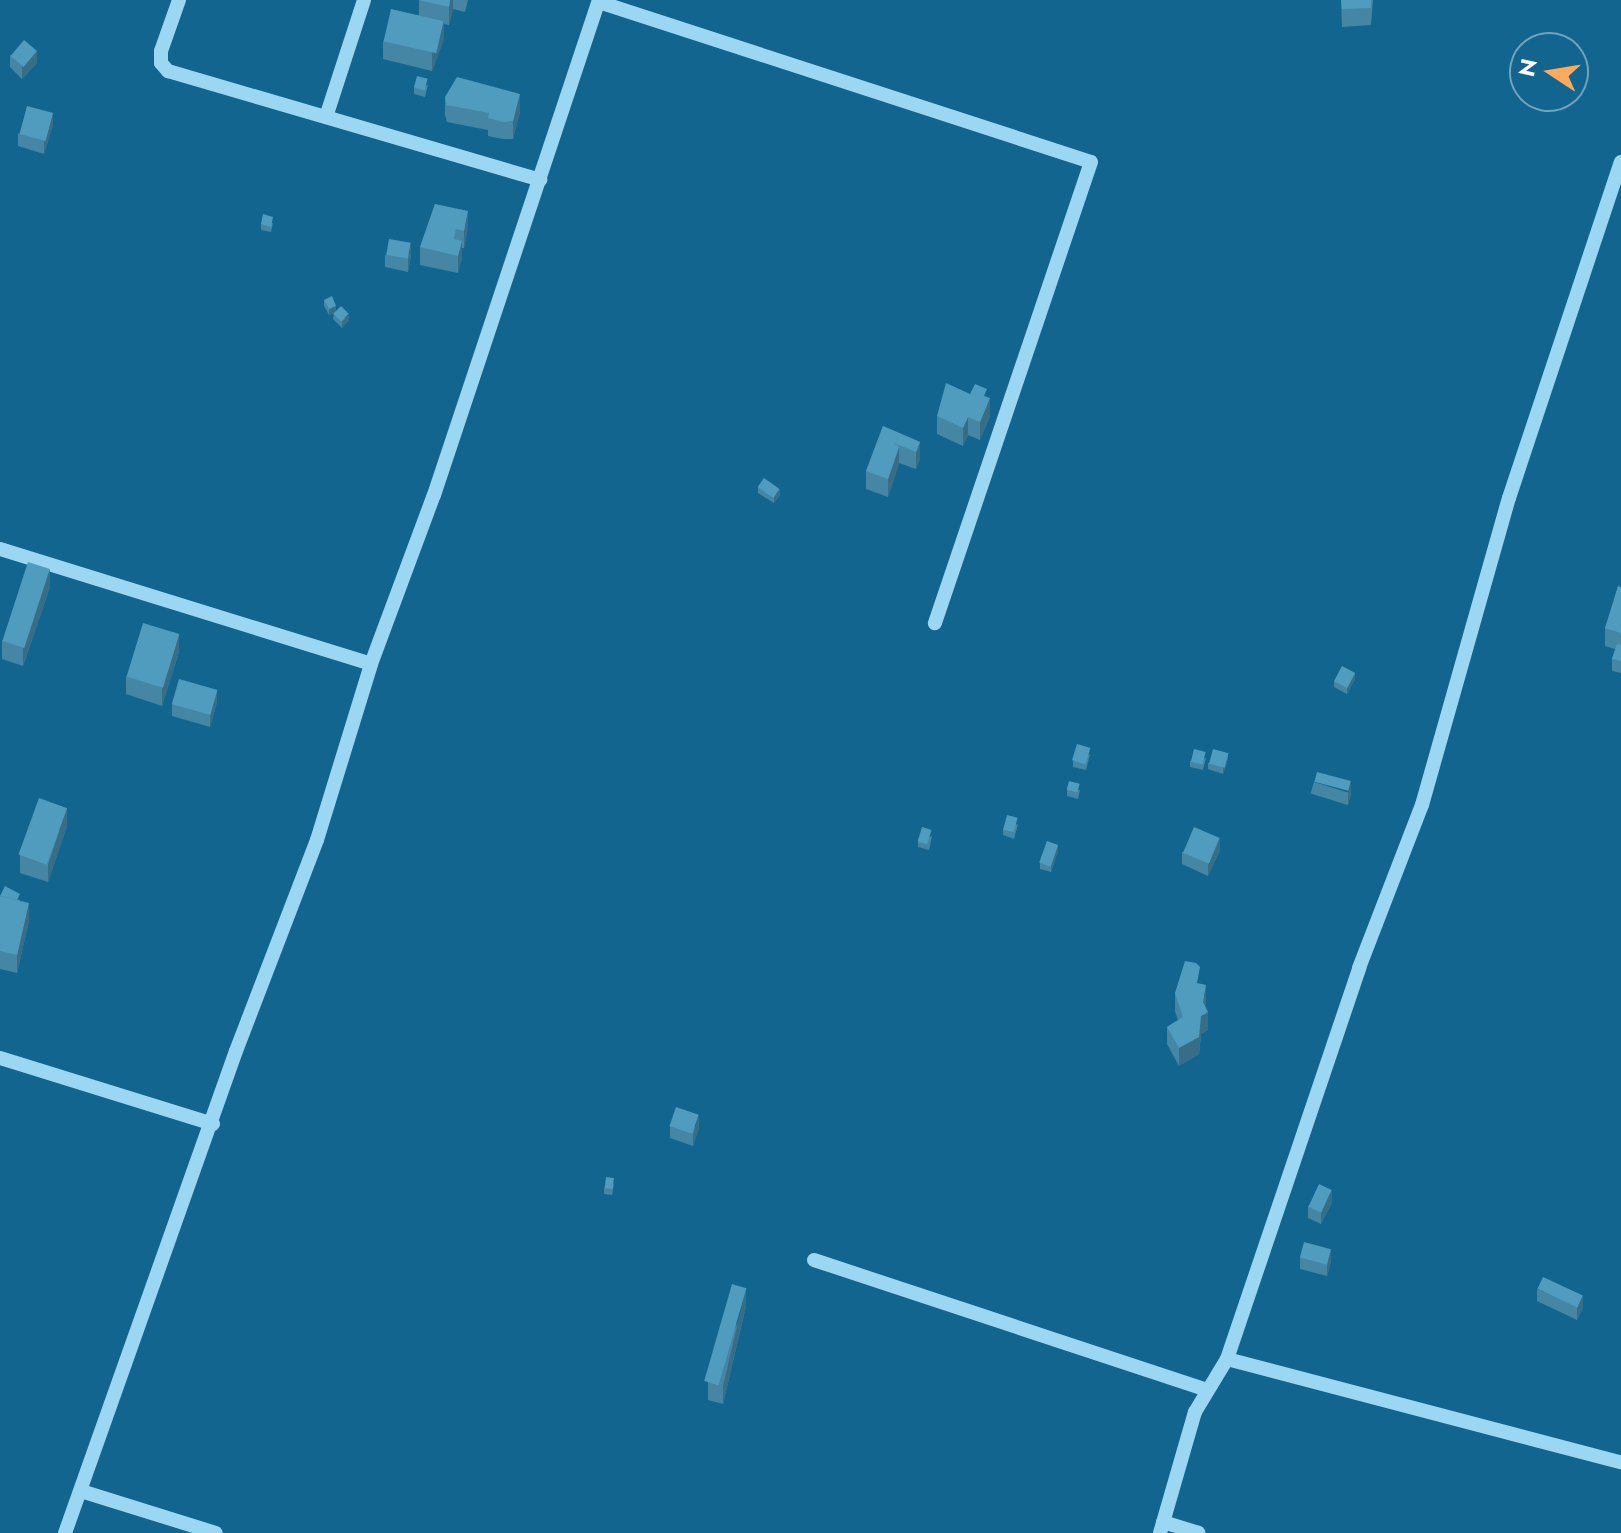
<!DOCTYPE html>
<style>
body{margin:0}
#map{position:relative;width:1621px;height:1533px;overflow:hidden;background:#12658e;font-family:Jost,sans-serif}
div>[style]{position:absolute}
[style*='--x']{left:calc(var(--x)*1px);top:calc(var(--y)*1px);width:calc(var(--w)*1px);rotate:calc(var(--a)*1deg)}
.minor>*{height:14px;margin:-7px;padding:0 7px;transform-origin:7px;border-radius:7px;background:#9bd6f2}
.wall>*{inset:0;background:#4586a4;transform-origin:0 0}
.shaded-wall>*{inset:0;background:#386d86}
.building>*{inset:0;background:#509cbf;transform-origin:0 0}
span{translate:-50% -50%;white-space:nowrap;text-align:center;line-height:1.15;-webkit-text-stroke:8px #12658e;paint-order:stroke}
.north{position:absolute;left:1509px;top:32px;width:80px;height:80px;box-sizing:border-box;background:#12658e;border:2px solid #71a3bb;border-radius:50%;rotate:282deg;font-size:22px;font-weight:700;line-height:32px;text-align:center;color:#fff}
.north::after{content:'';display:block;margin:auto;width:28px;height:36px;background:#ffa95c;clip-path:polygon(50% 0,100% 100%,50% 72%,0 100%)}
</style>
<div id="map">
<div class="minor">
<div style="--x:179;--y:0;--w:54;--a:109.4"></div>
<div style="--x:161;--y:51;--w:12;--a:90"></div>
<div style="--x:161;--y:63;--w:11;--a:49"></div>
<div style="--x:168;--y:71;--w:388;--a:16.3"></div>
<div style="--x:599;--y:2;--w:517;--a:18.01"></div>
<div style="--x:1091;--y:162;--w:487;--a:108.7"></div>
<div style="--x:326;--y:117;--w:123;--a:-72"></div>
<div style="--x:0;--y:549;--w:388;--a:17.2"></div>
<div style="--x:0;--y:1058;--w:223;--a:17.2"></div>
<div style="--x:814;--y:1260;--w:413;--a:18.3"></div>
<div style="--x:1227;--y:1359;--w:407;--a:14.7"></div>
<div style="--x:81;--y:1491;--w:141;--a:17.3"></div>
<div style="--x:1163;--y:1522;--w:37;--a:17"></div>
<div style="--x:65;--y:1533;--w:511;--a:-70.47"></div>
<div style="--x:236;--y:1051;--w:226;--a:-69"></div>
<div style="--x:317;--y:840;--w:184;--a:-72.9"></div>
<div style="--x:371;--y:664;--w:180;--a:-69.6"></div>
<div style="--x:434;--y:495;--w:522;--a:-71.57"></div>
<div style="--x:1160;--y:1533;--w:126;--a:-73.9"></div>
<div style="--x:1195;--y:1412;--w:62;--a:-58.9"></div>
<div style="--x:1227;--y:1359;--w:413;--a:-71.3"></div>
<div style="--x:1359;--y:968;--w:175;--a:-68.9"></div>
<div style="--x:1422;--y:805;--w:319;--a:-74.2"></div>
<div style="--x:1509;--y:498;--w:354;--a:-71.6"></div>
</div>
<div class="wall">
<div style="clip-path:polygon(419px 0,468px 0,465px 12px,453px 9px,449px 25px,444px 24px,444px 39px,432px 71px,383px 59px,383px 41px,419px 15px)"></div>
<div style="clip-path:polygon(1341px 0,1373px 0,1371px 25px,1342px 27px)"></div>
<div style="clip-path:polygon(10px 55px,37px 63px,22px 79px,10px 67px)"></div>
<div style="clip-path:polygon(428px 85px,425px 97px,414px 94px,414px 88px)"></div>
<div style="clip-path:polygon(445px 97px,520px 112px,513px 139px,503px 139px,488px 136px,488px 130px,447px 122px,445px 115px)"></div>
<div style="clip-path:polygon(53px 125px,44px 154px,18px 146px,18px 134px)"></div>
<div style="clip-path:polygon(435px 204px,468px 228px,464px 248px,462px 248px,462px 258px,458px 273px,420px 265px,420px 247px)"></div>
<div style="clip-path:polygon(273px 223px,271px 232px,261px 230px,261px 224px)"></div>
<div style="clip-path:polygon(385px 255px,411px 255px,408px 272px,385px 267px)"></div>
<div style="clip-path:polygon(324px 300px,336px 311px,349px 320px,342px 328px,333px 319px,334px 313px,329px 315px,324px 306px)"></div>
<div style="clip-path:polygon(970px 394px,987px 397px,990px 416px,980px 440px,968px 435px,963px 446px,937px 434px,937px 416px)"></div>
<div style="clip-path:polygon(883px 426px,920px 442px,920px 459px,916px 469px,899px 463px,888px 497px,866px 489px,866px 471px)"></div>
<div style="clip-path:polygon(758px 487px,780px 495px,774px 503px,758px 493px)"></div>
<div style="clip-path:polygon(50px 587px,23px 666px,2px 659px,2px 641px)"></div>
<div style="clip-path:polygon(1621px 587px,1621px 673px,1612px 671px,1612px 659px,1615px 649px,1605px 646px,1605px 628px)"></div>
<div style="clip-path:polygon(179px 652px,162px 706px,126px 694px,126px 676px)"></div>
<div style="clip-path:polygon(1355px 679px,1347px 694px,1334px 687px,1334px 681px)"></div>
<div style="clip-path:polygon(217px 702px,210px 727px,172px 716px,172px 704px)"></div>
<div style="clip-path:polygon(1090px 754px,1086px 770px,1073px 767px,1073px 761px)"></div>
<div style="clip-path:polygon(1206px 758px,1203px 770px,1190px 767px,1190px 761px)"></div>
<div style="clip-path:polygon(1228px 759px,1223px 774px,1208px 769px,1208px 763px)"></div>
<div style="left:1314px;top:782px;width:39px;height:12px;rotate:17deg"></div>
<div style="clip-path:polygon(1067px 790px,1080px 790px,1078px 799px,1067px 796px)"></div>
<div style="clip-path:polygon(1018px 824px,1014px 839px,1003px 835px,1003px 829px)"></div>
<div style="clip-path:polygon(67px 826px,48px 882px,20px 873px,20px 855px)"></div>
<div style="clip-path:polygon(932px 836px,929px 850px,918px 847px,918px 841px)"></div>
<div style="clip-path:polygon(1220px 850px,1208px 876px,1182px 864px,1182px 852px)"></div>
<div style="clip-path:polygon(1058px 851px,1051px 872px,1040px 869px,1040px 863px)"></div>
<div style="clip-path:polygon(0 896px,20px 900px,20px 901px,29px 921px,17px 973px,0 969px)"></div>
<div style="clip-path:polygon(1200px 984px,1206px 1002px,1205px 1006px,1208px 1030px,1201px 1034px,1199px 1054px,1179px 1066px,1167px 1044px,1167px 1027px,1178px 1020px,1175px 1011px,1175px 993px)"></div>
<div style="clip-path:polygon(670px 1126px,699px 1127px,693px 1146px,670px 1138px)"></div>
<div style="clip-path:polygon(614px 1184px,612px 1195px,604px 1194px,604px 1188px)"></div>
<div style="clip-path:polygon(1332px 1202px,1321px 1224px,1308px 1218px,1308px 1206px)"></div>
<div style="clip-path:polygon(1300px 1257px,1331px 1261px,1327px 1276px,1300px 1269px)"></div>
<div style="clip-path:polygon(1537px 1289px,1583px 1308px,1577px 1320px,1537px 1301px)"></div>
<div style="clip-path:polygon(746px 1306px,723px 1404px,708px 1400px,708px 1382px)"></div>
</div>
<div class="shaded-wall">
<div style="clip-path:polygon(450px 0,453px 0,453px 9px,449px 25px,449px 7px)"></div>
<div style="clip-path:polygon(444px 21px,444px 39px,432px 71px,432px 53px)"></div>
<div style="clip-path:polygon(37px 51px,37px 63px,22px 79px,22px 67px)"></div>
<div style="clip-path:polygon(520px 94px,520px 112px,513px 139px,513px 121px)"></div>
<div style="clip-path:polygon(53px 113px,53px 125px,44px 154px,44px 142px)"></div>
<div style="clip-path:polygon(468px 211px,468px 228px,464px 248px,464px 231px)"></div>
<div style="clip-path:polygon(462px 241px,462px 258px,458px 273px,458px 256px)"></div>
<div style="clip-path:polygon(411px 243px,411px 255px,408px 272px,408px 260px)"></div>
<div style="clip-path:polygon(336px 306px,336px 312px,329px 315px,329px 309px)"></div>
<div style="clip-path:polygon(349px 314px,349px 320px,342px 328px,342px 322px)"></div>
<div style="clip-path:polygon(990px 398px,990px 416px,980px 440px,980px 422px)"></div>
<div style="clip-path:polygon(968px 417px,968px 435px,963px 446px,963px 428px)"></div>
<div style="clip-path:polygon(920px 442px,920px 459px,916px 469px,916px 452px)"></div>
<div style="clip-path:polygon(899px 447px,899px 465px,888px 497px,888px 479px)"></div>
<div style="clip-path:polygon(780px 489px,780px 495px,774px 503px,774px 497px)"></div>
<div style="clip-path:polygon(50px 569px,50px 587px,23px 666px,23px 648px)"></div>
<div style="clip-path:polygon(179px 634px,179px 652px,162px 706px,162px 688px)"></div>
<div style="clip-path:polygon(1355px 673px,1355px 679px,1347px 694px,1347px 688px)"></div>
<div style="clip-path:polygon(217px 690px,217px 702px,210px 727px,210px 715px)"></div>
<div style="clip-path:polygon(1228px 753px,1228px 759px,1223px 774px,1223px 768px)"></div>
<div style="clip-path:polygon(1351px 781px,1351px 793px,1348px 804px,1348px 792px)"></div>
<div style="clip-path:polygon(67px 808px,67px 826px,48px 882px,48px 865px)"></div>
<div style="clip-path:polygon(1220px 838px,1220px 850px,1208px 876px,1208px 864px)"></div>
<div style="clip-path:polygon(1058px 845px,1058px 851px,1051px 872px,1051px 867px)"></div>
<div style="clip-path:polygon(29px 903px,29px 921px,17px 973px,17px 955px)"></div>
<div style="clip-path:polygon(1206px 985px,1206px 1002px,1204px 1015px,1208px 1012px,1208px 1030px,1201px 1034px,1199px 1054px,1179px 1066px,1179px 1048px,1203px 1002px)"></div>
<div style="clip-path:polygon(699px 1115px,699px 1127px,693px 1146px,693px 1134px)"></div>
<div style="clip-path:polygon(1332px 1190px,1332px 1202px,1321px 1224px,1321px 1212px)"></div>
<div style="clip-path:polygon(1331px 1249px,1331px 1261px,1327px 1276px,1327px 1264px)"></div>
<div style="clip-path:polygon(746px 1288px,746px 1306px,723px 1404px,723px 1386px)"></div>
<div style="clip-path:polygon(1583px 1296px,1583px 1308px,1577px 1320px,1577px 1308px)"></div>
</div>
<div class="building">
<div style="clip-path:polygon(419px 0,450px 0,449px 7px)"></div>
<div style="clip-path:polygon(1341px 0,1371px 0,1371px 8px,1342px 9px)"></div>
<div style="left:391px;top:9px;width:54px;height:33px;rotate:13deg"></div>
<div style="left:24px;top:40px;width:17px;height:21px;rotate:40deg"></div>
<div style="left:417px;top:76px;width:11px;height:12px;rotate:15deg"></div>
<div style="clip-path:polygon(457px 77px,520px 94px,513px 121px,503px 122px,488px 118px,489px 113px,447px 105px,445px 97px)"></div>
<div style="left:27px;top:106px;width:27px;height:29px;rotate:15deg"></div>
<div style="clip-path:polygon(435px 204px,468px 211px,464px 231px,456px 229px,454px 239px,462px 241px,458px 256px,420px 247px)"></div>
<div style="clip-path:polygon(263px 214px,273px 217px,271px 227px,261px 224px)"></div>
<div style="left:389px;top:239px;width:22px;height:16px;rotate:10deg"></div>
<div style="clip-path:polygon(332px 296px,336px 306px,329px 309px,324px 300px)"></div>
<div style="left:341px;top:306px;width:11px;height:11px;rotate:45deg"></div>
<div style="clip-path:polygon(946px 383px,970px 394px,975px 384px,987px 389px,984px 396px,990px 398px,980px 422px,968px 417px,963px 428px,937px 416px)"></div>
<div style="clip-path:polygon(883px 426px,920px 442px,916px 452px,894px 443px,899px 447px,888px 479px,866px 471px)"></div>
<div style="left:764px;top:478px;width:19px;height:11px;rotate:35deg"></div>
<div style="left:28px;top:562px;width:23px;height:83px;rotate:18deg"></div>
<div style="clip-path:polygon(1618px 586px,1621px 587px,1621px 633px,1605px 628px)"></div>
<div style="left:143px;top:623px;width:38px;height:56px;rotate:17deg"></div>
<div style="clip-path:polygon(1617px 644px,1621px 645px,1621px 661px,1612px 659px)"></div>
<div style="left:1342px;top:666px;width:15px;height:17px;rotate:28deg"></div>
<div style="left:179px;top:679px;width:40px;height:26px;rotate:16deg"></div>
<div style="left:1077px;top:744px;width:14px;height:17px;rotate:17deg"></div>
<div style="left:1194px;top:749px;width:12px;height:13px;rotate:14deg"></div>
<div style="left:1213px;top:749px;width:16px;height:15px;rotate:15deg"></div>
<div style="left:1317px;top:772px;width:35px;height:10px;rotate:15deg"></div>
<div style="left:1069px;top:781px;width:11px;height:9px;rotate:15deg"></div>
<div style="left:39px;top:798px;width:30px;height:60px;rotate:20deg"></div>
<div style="left:1007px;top:815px;width:11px;height:15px;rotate:15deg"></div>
<div style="left:922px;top:827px;width:10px;height:15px;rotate:17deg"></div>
<div style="left:1194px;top:827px;width:28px;height:28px;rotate:23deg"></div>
<div style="left:1047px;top:841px;width:12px;height:23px;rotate:20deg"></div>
<div style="clip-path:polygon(5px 886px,20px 894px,17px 900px,0 896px)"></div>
<div style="clip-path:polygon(0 896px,29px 903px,17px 955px,0 951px)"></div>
<div style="clip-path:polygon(1185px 961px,1196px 963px,1200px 967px,1197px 983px,1206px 985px,1203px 1002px,1208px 1012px,1201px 1016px,1199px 1037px,1179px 1048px,1167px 1027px,1183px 1017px,1175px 993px)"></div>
<div style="left:676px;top:1107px;width:24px;height:20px;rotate:19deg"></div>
<div style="left:606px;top:1177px;width:8px;height:11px;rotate:7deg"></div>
<div style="left:1319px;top:1184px;width:14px;height:25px;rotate:25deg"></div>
<div style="left:1304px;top:1242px;width:28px;height:16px;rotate:15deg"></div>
<div style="left:1543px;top:1277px;width:44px;height:13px;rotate:25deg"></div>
<div style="left:732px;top:1284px;width:15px;height:101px;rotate:16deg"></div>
</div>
<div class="north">N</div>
</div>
